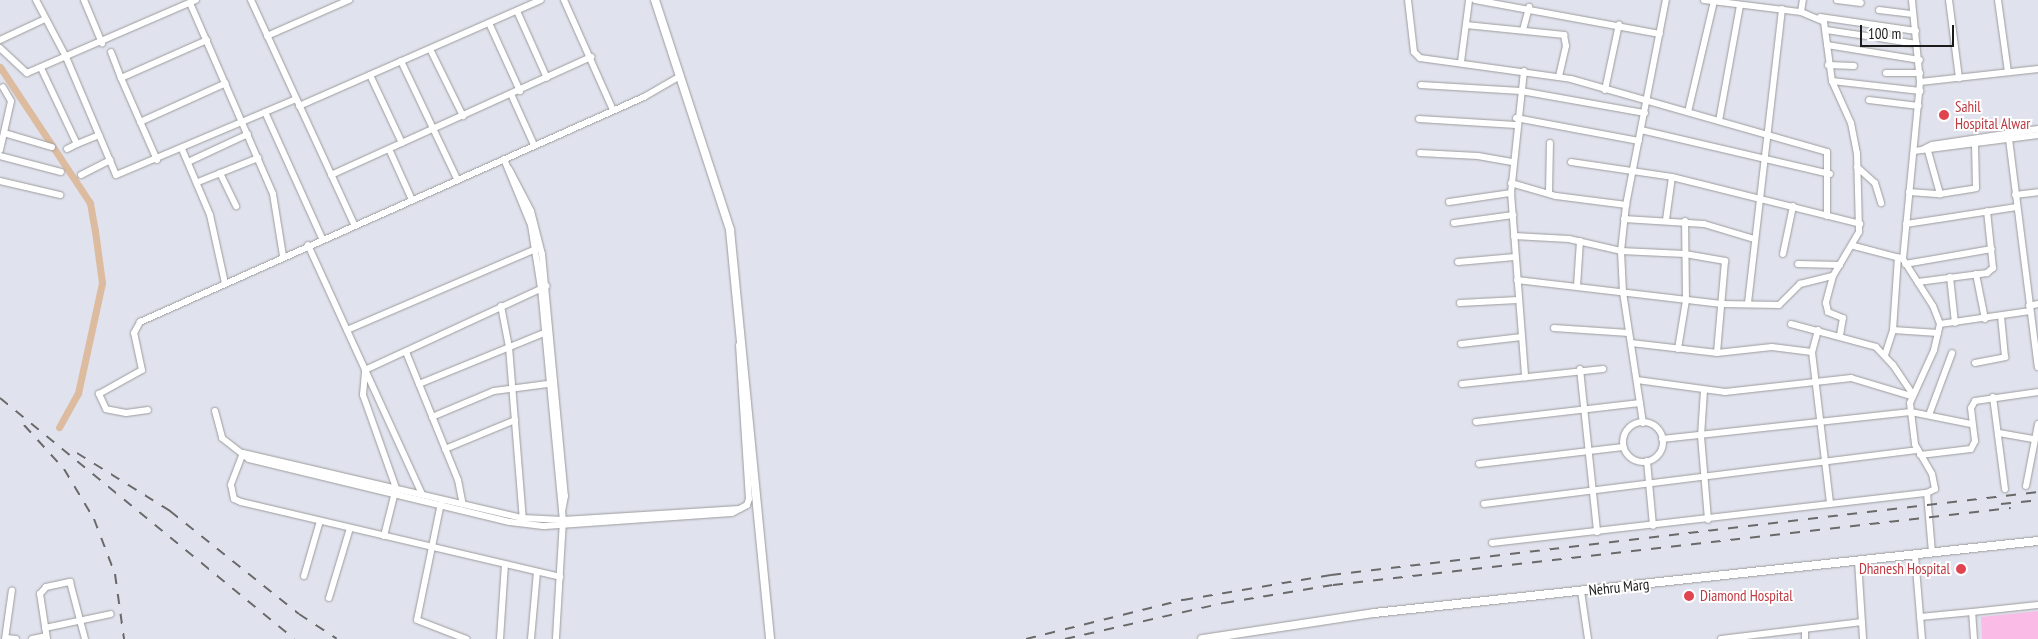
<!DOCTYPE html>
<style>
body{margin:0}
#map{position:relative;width:2038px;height:639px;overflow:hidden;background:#e0e2ed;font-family:"PT Sans Narrow",sans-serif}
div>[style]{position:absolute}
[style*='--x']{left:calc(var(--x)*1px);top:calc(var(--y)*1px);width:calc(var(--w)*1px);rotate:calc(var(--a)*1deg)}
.park>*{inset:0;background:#fabbe7}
.canal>*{height:7px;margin:-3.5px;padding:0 3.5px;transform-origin:3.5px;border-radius:3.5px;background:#dcbb9f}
.roads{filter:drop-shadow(0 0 1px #9c9c9c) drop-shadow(0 0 1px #9c9c9c)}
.minor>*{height:6px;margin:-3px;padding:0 3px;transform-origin:3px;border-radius:3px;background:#fff}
.minor>.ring{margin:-3px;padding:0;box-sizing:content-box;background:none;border:6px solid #fff;border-radius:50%}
.tertiary>*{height:8px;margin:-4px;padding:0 4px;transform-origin:4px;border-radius:4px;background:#fff}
.rail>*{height:2px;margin-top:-1px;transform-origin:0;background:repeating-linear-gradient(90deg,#696969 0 10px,transparent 0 20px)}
.dots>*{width:14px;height:14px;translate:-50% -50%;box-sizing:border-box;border:2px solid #fff;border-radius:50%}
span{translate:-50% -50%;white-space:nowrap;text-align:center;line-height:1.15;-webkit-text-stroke:4px #fff;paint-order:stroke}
.health-label{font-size:15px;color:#be3a42}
.left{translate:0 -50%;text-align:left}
.right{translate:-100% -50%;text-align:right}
.street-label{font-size:15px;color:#1b1b1b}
.scale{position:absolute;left:1860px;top:25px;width:94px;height:22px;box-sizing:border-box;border:2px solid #1b1b1b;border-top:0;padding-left:6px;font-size:15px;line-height:18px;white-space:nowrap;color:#1b1b1b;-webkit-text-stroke:4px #fff;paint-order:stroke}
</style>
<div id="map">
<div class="park">
<div style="clip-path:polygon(2038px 611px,2038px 639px,1982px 639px,1981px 617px)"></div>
</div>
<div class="canal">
<div style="--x:0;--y:67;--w:163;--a:56.5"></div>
<div style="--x:90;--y:203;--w:28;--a:80"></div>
<div style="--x:95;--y:231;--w:52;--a:82.3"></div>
<div style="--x:102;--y:283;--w:113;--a:102.3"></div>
<div style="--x:78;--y:393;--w:39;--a:119"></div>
</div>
<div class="roads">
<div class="minor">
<div style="--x:36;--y:0;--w:64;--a:62.2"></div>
<div style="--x:66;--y:57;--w:128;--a:67"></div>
<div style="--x:116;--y:175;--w:195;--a:-22.9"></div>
<div style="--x:84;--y:0;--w:47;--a:67.3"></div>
<div style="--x:251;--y:0;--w:247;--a:65.3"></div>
<div style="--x:564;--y:0;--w:120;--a:66"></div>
<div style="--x:1408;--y:0;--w:52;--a:83.4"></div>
<div style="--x:1414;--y:52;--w:8;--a:45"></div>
<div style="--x:1420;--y:58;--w:152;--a:7.9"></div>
<div style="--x:1571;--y:79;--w:266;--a:15.9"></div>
<div style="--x:1827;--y:152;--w:64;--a:90"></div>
<div style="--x:1475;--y:0;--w:188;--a:10.4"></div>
<div style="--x:1704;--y:0;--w:98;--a:7.1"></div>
<div style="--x:1801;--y:12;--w:25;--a:23"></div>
<div style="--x:1824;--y:22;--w:60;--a:82.3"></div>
<div style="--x:1832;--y:81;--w:46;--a:65.7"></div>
<div style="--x:1851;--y:123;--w:31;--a:79"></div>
<div style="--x:1857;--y:153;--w:79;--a:88.5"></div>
<div style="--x:1859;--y:232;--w:51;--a:120.6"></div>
<div style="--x:1833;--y:276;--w:28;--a:105"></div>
<div style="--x:1826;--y:303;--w:9;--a:77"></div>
<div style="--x:1828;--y:312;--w:16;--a:22"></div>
<div style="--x:1843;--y:318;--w:17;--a:100"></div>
<div style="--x:1837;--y:0;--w:24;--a:7"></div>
<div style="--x:1949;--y:0;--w:79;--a:82.7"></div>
<div style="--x:1998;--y:0;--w:73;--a:82.1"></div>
<div style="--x:190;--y:3;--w:208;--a:66.5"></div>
<div style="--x:273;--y:194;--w:63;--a:80.8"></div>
<div style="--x:1879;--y:10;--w:34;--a:7"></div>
<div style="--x:517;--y:11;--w:73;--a:65.9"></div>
<div style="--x:1801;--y:12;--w:12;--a:-81"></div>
<div style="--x:1820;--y:17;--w:97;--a:8.3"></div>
<div style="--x:489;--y:23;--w:75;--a:65.5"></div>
<div style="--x:1466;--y:25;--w:99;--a:5.8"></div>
<div style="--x:1564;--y:35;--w:11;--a:80"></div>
<div style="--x:1566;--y:46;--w:31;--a:103"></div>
<div style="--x:1523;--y:30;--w:24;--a:-75"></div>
<div style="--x:1826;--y:30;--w:41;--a:8.3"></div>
<div style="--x:267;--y:36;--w:90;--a:-23.7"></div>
<div style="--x:1879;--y:38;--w:38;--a:9"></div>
<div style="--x:0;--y:40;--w:50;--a:-25"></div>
<div style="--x:1827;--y:45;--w:94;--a:9.2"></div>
<div style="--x:0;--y:48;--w:37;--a:43"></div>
<div style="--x:27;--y:73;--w:184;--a:-23.4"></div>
<div style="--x:430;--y:49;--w:75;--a:63.8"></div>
<div style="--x:111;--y:52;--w:28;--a:69"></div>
<div style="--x:401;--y:61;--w:131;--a:64.6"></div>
<div style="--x:1461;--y:62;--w:63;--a:-82.6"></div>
<div style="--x:1828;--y:65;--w:26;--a:2"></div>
<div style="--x:41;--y:68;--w:84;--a:64.7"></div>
<div style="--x:77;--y:144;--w:24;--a:-22"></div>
<div style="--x:1524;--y:71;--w:123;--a:96.1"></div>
<div style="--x:1511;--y:193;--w:185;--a:85.6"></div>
<div style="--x:1886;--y:73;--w:34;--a:0"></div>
<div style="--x:370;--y:75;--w:75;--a:64.8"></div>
<div style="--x:1832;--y:81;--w:89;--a:6.5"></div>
<div style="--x:1920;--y:82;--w:119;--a:-6.3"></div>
<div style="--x:1421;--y:85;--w:100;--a:3.4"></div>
<div style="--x:1521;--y:91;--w:126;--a:10.1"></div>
<div style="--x:1605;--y:90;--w:67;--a:-78"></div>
<div style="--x:511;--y:94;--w:56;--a:65.7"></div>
<div style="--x:1869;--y:100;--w:50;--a:6.8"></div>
<div style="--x:299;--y:106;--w:264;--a:-23.7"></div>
<div style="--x:265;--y:112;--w:138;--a:65.7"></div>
<div style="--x:1688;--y:112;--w:114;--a:-76.8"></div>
<div style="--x:1516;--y:118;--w:125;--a:10.6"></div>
<div style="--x:1419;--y:119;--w:97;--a:3.5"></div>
<div style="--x:1719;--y:121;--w:118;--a:-79.7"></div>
<div style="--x:140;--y:122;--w:94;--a:-24.4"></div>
<div style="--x:1641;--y:130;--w:194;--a:13.1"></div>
<div style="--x:4;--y:133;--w:50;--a:16.3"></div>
<div style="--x:2009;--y:139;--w:230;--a:82.8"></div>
<div style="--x:67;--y:149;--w:11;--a:-27"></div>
<div style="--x:182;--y:149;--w:72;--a:67"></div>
<div style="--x:210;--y:215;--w:70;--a:77.6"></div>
<div style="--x:389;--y:149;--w:56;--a:65.7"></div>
<div style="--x:1924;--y:149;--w:9;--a:-27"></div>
<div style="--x:1932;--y:145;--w:107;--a:-8.6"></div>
<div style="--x:0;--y:150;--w:50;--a:-77.3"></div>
<div style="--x:11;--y:101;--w:16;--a:-120"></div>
<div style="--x:1914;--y:151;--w:125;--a:-7.4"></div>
<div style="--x:1928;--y:151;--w:45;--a:74.4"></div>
<div style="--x:1420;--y:153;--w:58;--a:3"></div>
<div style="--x:1478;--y:156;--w:36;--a:10"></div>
<div style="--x:0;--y:156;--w:63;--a:14.7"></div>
<div style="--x:504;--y:159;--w:71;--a:67.8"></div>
<div style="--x:531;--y:225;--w:64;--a:81"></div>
<div style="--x:541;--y:288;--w:233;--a:84.6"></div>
<div style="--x:563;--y:520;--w:119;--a:93.4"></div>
<div style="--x:157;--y:160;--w:90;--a:-113.7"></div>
<div style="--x:121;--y:78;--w:94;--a:-23.8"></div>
<div style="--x:188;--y:162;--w:66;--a:-25"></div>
<div style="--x:1571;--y:162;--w:102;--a:8.4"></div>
<div style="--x:1672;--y:177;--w:194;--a:14"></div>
<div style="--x:1857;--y:167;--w:24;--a:42"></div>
<div style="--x:1875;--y:183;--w:21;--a:73"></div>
<div style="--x:509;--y:169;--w:47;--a:62.4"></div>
<div style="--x:531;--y:211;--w:44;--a:75.7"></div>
<div style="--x:542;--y:254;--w:243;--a:84.6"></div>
<div style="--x:565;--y:496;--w:15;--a:101"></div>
<div style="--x:220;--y:173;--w:37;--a:64"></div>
<div style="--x:81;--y:175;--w:33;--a:-27"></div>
<div style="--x:331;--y:175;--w:286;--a:-24.4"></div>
<div style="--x:0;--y:181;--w:62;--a:13.1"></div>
<div style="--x:198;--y:182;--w:65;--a:-21.8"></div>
<div style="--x:1511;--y:183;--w:47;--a:16.1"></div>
<div style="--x:1556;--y:196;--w:71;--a:7.3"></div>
<div style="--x:1909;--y:192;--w:31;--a:4"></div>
<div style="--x:1940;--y:194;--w:36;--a:-9"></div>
<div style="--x:1976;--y:188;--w:44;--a:-91.3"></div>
<div style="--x:1549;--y:193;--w:50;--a:-88.9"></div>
<div style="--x:2015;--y:195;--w:23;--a:-7"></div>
<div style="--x:1449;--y:202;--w:63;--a:-8.3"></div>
<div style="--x:1624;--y:219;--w:80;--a:3.6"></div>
<div style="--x:1704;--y:224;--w:52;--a:16.7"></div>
<div style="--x:1666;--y:220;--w:43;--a:-82.1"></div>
<div style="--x:1454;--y:223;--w:60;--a:-7.7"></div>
<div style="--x:1906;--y:224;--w:112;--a:-8.7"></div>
<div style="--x:1514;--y:236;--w:55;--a:3.1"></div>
<div style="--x:1569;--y:239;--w:53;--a:13"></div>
<div style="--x:1621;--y:251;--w:64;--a:2.7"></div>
<div style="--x:1685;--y:254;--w:41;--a:9.9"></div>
<div style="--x:1725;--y:261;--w:92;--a:95"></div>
<div style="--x:308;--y:245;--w:274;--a:65.4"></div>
<div style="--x:1854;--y:246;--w:48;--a:14.6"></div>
<div style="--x:1783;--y:254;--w:49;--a:-78.2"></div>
<div style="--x:1458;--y:262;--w:57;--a:-5"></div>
<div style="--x:1798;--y:264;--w:42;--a:1.4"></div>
<div style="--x:1905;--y:264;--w:88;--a:-9.8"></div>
<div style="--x:1976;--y:274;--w:46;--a:78.7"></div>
<div style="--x:1950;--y:277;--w:46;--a:83.8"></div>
<div style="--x:1517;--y:280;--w:206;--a:6.7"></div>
<div style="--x:1722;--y:304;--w:57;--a:1"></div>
<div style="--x:1779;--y:305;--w:30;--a:-45"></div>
<div style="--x:1800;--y:284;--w:34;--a:-14"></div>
<div style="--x:1918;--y:282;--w:70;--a:-7.4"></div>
<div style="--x:1987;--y:273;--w:8;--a:-40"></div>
<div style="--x:1993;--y:268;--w:57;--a:-96"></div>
<div style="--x:1577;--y:286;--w:45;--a:-86.2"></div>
<div style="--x:1460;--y:303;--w:58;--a:-3"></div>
<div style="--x:1748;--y:303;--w:296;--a:-83.4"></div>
<div style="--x:501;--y:306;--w:42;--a:79"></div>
<div style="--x:509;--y:347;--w:174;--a:85.4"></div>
<div style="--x:2029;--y:306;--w:9;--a:-13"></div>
<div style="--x:1791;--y:324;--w:88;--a:15.1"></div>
<div style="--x:1876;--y:347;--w:25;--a:47"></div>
<div style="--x:1893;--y:365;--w:34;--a:56"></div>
<div style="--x:1940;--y:324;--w:91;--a:-8.2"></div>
<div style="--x:1554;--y:328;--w:75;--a:3.8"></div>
<div style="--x:347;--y:330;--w:206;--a:-23.2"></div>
<div style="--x:1818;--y:330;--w:23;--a:105"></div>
<div style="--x:1812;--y:352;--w:153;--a:83.2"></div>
<div style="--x:1893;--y:330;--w:45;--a:3.8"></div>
<div style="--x:1631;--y:343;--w:87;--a:6.6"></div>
<div style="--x:1717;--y:353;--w:55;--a:-6.2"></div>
<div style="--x:1772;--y:347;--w:40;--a:7.1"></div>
<div style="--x:1461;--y:344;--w:61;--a:-6.5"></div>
<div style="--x:1678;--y:349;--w:50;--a:-80.7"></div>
<div style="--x:1686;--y:300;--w:79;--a:-90.7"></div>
<div style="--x:406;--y:352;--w:138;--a:67.9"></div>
<div style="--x:458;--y:480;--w:25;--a:79"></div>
<div style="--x:1885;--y:355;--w:26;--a:-72"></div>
<div style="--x:1893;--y:330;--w:73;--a:-86.1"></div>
<div style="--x:1975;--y:363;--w:31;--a:-11"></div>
<div style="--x:2005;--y:357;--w:41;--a:-95.6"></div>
<div style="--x:1580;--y:369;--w:164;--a:84"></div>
<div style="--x:1637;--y:380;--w:89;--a:7.8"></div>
<div style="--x:1725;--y:392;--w:127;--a:-6.3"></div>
<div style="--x:1851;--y:378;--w:63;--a:16.7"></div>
<div style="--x:419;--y:384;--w:135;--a:-22.2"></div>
<div style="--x:1462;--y:384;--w:142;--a:-6.1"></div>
<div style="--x:1704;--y:390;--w:46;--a:93.7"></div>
<div style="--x:1701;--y:436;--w:84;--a:85.2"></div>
<div style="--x:1993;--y:397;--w:93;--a:82.6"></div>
<div style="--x:148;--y:410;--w:22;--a:172"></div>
<div style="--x:126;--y:413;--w:20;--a:-169"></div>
<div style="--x:106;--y:409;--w:17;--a:-115"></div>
<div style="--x:99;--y:394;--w:49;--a:-29.2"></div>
<div style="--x:142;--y:370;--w:38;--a:-102"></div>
<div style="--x:134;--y:333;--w:13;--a:-61"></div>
<div style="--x:140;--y:322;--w:552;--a:-24.06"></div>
<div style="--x:644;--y:97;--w:39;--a:-30"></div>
<div style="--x:215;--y:411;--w:28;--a:75"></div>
<div style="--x:222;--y:438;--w:34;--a:38"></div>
<div style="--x:249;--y:459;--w:268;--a:13.6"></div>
<div style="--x:510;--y:522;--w:35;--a:7"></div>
<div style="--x:545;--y:526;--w:187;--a:-4"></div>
<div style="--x:732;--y:513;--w:17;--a:-28"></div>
<div style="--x:747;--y:505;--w:6;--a:-72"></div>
<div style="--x:749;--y:499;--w:154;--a:-93.7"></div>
<div style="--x:1929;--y:415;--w:66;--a:-69.6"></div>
<div style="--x:432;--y:417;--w:67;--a:-22.8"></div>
<div style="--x:494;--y:391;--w:54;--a:-7.4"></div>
<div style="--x:1476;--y:422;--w:165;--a:-6.6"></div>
<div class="ring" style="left:1623px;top:422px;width:34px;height:34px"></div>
<div style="--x:1643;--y:423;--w:133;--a:-98.7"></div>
<div style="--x:1623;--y:292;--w:41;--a:-92.8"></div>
<div style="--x:1621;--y:251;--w:46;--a:-83.8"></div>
<div style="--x:1626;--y:205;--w:209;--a:-79"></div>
<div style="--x:1999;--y:433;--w:36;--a:10"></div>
<div style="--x:1662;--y:439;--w:250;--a:-6.2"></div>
<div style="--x:1911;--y:412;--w:61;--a:11.3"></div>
<div style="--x:445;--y:449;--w:76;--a:-22.5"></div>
<div style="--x:243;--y:453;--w:287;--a:13.1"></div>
<div style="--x:523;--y:518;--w:40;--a:2.9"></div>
<div style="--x:563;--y:520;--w:177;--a:-3.6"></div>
<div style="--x:243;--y:453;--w:34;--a:111"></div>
<div style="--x:231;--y:485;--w:14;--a:78"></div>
<div style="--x:234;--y:499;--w:8;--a:23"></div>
<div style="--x:241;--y:502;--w:328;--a:13.2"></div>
<div style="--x:1920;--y:455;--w:51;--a:-6.7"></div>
<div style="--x:1971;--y:449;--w:9;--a:-63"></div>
<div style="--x:1975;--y:441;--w:33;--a:-97"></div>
<div style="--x:1971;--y:408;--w:8;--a:-60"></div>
<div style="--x:1975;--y:401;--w:64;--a:-8.1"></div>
<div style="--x:1647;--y:461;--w:65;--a:84.7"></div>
<div style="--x:1479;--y:464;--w:145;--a:-6.7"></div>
<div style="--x:2026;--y:486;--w:63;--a:-79"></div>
<div style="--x:1927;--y:493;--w:60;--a:85.2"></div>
<div style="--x:441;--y:503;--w:119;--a:101.6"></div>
<div style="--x:417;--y:620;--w:53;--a:21.2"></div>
<div style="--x:1484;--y:504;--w:436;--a:-7.1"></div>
<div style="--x:384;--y:536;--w:49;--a:-76"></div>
<div style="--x:396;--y:488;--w:99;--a:-109.5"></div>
<div style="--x:363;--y:395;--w:25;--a:-85"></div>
<div style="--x:365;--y:370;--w:200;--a:-24.8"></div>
<div style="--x:1492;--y:543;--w:438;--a:-6.6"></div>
<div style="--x:1927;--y:493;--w:9;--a:-27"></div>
<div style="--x:1935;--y:489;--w:15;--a:-101"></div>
<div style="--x:1932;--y:474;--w:34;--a:-120"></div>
<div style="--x:1915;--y:444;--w:41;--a:-97"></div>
<div style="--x:1910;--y:403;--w:58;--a:-65.6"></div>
<div style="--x:1934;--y:350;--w:27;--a:-77"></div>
<div style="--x:1940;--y:324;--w:19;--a:-111"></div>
<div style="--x:1933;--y:306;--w:56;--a:-122.6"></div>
<div style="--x:1903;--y:259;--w:178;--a:-84.5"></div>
<div style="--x:1920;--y:82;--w:82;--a:-95.6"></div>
<div style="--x:1915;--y:556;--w:83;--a:85.2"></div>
<div style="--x:1858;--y:561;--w:78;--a:86.3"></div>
<div style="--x:304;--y:576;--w:57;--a:-73.8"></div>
<div style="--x:1581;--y:591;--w:49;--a:81.7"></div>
<div style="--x:329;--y:598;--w:73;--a:-73.3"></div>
<div style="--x:1920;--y:617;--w:52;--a:-5.5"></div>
<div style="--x:45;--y:628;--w:67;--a:-12"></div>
<div style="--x:1805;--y:629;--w:10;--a:90"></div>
<div style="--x:6;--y:638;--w:10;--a:6"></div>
<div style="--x:5;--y:639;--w:49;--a:-81.9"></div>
<div style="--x:32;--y:639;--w:14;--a:-12"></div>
<div style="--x:47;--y:639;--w:46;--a:-98.8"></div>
<div style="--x:40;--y:594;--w:9;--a:-49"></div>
<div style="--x:46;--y:587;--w:25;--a:-12"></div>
<div style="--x:70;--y:582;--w:59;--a:75.3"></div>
<div style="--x:500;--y:639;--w:75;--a:-86.2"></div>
<div style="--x:531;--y:639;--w:67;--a:-84.9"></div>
<div style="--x:1721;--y:639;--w:142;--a:-6.9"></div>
<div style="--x:1974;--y:639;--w:27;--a:-94"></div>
<div style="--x:1972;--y:612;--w:66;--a:-6.1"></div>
</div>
<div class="tertiary">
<div style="--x:655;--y:0;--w:242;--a:71.9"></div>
<div style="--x:730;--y:230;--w:411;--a:84.4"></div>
<div style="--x:1202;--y:639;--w:174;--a:-8.6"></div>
<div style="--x:1374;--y:613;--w:668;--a:-6.19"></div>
</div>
</div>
<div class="rail">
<div style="--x:0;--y:398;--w:380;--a:39.3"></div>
<div style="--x:24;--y:425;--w:59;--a:47.7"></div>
<div style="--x:64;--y:469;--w:58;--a:59"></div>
<div style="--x:94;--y:519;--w:59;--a:69.1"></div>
<div style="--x:115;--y:574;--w:66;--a:82.1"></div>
<div style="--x:77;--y:453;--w:110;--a:31.9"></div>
<div style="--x:170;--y:511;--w:165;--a:38.6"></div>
<div style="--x:299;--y:614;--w:45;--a:33.3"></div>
<div style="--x:2001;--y:504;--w:37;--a:-6"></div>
<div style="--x:1026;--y:639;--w:162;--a:-14"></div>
<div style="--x:1183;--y:600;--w:150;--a:-9.6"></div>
<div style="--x:1331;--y:575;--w:712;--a:-6.7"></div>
<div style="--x:1065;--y:639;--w:163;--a:-12.8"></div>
<div style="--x:1224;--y:603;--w:110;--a:-9.4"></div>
<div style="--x:1333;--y:585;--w:682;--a:-6.48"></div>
</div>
<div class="dots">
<div style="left:1944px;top:115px;background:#e0444e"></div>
<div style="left:1961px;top:569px;background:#e0444e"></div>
<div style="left:1689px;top:596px;background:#e0444e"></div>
</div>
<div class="health-label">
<span class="left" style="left:1955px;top:115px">Sahil<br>Hospital Alwar</span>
<span class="right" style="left:1950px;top:569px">Dhanesh Hospital</span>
<span class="left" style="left:1700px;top:596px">Diamond Hospital</span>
</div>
<div class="street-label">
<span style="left:1619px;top:587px;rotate:-6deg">Nehru Marg</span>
</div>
<div class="scale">100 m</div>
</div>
